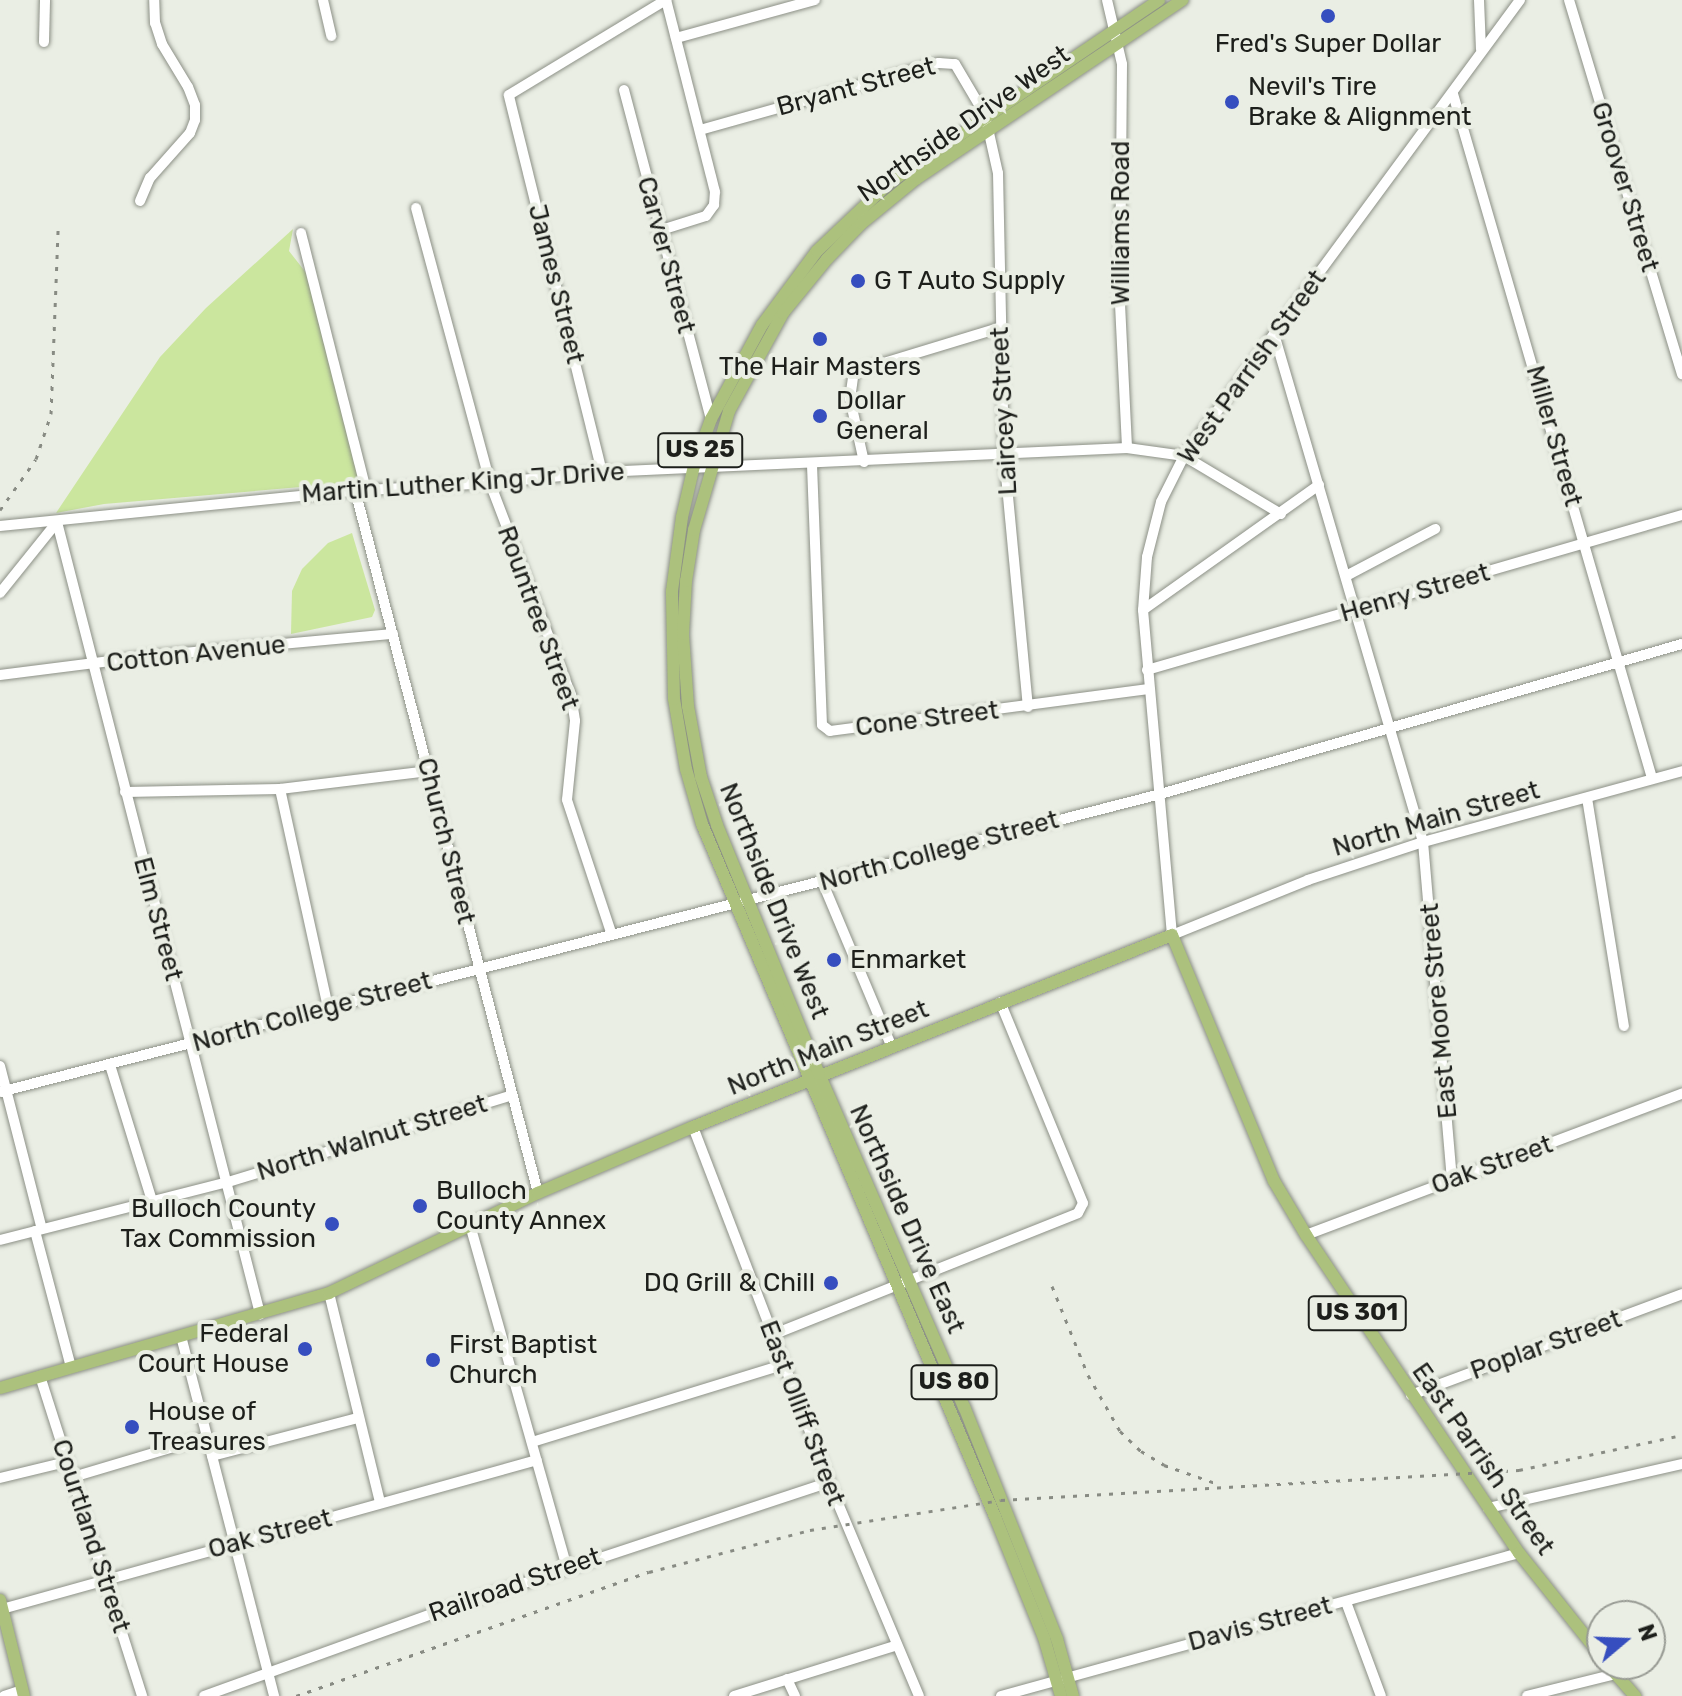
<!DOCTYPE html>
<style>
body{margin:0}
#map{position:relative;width:1682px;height:1696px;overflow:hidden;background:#eaeee4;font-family:Rubik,sans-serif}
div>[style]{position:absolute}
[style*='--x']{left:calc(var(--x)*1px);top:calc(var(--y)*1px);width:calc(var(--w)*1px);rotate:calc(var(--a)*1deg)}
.green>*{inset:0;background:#cbe69e}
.roads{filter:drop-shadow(0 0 2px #8c9086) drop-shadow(0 0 2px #8c9086)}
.minor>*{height:10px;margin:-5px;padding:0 5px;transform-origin:5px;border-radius:5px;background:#fff}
.major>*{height:12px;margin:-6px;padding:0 6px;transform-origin:6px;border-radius:6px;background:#acc17d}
.rail>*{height:3px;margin-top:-1.5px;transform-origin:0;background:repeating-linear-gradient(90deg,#888b83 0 4px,transparent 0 12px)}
.dots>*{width:22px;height:22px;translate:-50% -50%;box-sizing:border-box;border:4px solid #eaeee4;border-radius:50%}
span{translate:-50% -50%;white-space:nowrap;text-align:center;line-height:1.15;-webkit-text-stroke:8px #eaeee4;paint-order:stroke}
.shield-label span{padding:2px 6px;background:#eaeee4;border:2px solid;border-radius:6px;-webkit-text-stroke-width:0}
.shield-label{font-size:24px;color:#1d1f1b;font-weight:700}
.poi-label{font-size:26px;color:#1d1f1b}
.left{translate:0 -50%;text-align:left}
.right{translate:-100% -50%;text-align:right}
.street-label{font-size:26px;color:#1d1f1b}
.north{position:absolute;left:1586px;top:1600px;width:80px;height:80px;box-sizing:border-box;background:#eaeee4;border:2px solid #989b94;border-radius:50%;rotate:71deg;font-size:22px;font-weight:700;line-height:32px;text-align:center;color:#1d1f1b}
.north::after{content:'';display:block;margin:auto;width:28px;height:36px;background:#364ebf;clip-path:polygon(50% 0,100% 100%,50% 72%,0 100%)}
</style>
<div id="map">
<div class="green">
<div style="clip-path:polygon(293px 229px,289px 251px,307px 274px,359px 482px,104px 504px,56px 513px,160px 357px,206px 308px)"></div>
<div style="clip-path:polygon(352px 533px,375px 610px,372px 617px,291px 634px,292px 591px,302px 569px,328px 543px)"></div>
</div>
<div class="roads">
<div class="minor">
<div style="--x:323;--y:0;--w:37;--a:77"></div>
<div style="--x:1107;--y:0;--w:66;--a:76.8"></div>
<div style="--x:1122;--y:64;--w:240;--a:90.5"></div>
<div style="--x:1120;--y:304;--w:144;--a:87.2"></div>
<div style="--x:1479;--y:0;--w:49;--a:87.7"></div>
<div style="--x:1520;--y:0;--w:566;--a:126.38"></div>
<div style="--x:1184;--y:456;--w:51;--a:116.6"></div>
<div style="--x:1161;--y:502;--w:57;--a:104.3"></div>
<div style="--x:1147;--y:557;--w:53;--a:94.3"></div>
<div style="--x:1143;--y:610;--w:326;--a:84.9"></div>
<div style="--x:1172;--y:935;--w:147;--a:-22"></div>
<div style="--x:1308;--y:880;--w:121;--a:-18.3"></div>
<div style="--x:1423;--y:842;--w:269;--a:-15.3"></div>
<div style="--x:1569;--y:0;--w:391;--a:73.2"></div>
<div style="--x:676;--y:38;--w:144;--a:-15.3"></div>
<div style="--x:44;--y:42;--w:42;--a:-88.6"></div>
<div style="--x:624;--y:90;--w:340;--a:75.2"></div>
<div style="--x:1453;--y:94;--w:712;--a:73.78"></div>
<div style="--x:700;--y:130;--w:248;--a:-15.7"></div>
<div style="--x:939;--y:63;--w:16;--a:4"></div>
<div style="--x:955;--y:64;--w:59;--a:59.5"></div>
<div style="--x:985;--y:115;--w:59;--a:77.4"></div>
<div style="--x:998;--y:173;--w:281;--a:88.8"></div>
<div style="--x:1004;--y:454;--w:254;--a:84.6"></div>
<div style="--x:140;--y:201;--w:25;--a:-67"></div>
<div style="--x:150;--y:178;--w:60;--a:-48.4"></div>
<div style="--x:190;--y:133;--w:14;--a:-69"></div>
<div style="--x:195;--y:120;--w:15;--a:-90"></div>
<div style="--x:195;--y:105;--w:19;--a:-111"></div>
<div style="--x:188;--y:87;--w:50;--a:-121.2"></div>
<div style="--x:162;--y:44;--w:22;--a:-108"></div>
<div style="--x:155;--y:23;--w:23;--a:-92"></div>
<div style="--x:416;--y:208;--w:285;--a:74.9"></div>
<div style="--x:490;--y:483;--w:227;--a:69.1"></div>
<div style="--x:571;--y:695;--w:26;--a:81"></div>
<div style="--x:575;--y:721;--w:79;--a:95.8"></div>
<div style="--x:567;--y:800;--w:142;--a:71.6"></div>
<div style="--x:658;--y:231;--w:50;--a:-17.4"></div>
<div style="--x:706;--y:216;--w:14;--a:-54"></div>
<div style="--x:714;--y:205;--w:13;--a:-86"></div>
<div style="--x:715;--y:192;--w:198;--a:-104.3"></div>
<div style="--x:301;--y:233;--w:264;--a:75.8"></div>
<div style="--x:1274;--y:334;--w:529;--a:73.65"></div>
<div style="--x:1423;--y:842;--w:339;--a:85.1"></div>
<div style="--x:864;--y:462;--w:65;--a:-102.5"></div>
<div style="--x:850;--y:399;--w:27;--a:-82"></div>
<div style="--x:854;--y:372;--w:152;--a:-16.9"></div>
<div style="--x:812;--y:465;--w:260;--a:87.8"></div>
<div style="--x:822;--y:725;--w:10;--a:37"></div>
<div style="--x:830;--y:731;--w:322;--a:-7.5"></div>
<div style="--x:602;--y:472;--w:388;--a:-103.9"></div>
<div style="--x:509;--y:95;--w:184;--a:-31.2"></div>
<div style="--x:355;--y:490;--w:726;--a:75.41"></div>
<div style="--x:57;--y:522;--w:818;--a:75.62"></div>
<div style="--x:0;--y:526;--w:352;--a:-5.7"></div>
<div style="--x:350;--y:491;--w:140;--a:-3.3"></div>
<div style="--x:490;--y:483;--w:113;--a:-5.6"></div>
<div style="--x:602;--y:472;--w:526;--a:-2.62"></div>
<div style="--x:1127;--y:448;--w:58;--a:8"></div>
<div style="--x:1184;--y:456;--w:113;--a:30.9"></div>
<div style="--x:1346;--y:576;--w:101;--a:-27.8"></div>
<div style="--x:0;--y:593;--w:91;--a:-51.2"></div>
<div style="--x:1143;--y:610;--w:216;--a:-35.4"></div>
<div style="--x:1147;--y:670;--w:557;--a:-16.16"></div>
<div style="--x:0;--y:675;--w:151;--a:-7.2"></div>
<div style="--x:150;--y:656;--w:244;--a:-5.2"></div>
<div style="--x:280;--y:789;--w:224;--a:77.6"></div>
<div style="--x:125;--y:792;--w:155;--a:-1.1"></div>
<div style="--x:280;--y:789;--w:150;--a:-6.9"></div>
<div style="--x:1587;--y:798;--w:231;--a:80.8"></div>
<div style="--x:822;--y:881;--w:178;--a:67.2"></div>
<div style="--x:110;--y:1065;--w:142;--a:72.8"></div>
<div style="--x:0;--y:1066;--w:168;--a:75.6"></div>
<div style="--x:0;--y:1092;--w:1195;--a:-14.4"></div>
<div style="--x:1157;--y:795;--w:546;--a:-16.05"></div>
<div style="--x:693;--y:1127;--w:380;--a:69"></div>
<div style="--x:829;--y:1482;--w:232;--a:67.2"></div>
<div style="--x:470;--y:1225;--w:355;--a:74.2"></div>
<div style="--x:35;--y:1231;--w:141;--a:75.2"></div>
<div style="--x:1306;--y:1235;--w:402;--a:-20.6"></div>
<div style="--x:0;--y:1240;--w:235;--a:-14.3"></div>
<div style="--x:228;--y:1182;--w:297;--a:-17"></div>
<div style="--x:329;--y:1293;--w:216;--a:76.3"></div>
<div style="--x:772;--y:1335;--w:329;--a:-21.7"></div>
<div style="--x:1078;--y:1213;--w:11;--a:-63"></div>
<div style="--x:1083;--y:1203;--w:217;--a:-112.4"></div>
<div style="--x:181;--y:1336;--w:372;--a:75.5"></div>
<div style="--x:40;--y:1376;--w:336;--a:72.3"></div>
<div style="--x:1411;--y:1395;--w:289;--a:-20.4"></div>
<div style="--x:532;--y:1442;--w:262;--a:-17.1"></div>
<div style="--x:212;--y:1456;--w:151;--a:-14.6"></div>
<div style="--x:73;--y:1477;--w:140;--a:-16.6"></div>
<div style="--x:0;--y:1478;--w:68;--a:-13.6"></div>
<div style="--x:1488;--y:1508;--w:199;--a:-12.8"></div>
<div style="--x:1346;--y:1602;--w:100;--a:69.6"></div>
<div style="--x:2;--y:1609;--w:555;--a:-15.56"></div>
<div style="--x:787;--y:1679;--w:19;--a:65"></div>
<div style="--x:4;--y:1696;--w:20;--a:-18"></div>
<div style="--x:204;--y:1696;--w:248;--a:-19.8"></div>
<div style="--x:437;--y:1612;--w:413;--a:-18.3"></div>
<div style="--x:734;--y:1696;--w:169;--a:-17.3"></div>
<div style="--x:1001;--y:1696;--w:537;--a:-15.43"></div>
<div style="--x:1527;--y:1696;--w:91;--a:-14"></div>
</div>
<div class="major">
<div style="--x:0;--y:1388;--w:342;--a:-16.1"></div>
<div style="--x:329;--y:1293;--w:232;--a:-25.6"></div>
<div style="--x:538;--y:1193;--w:168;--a:-23.1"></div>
<div style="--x:693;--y:1127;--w:516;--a:-21.84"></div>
<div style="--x:1172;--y:935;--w:266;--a:67.5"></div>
<div style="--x:1274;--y:1181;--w:63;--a:59.3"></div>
<div style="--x:1306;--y:1235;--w:383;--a:56.2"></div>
<div style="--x:1519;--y:1553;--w:133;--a:51.4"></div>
<div style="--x:0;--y:1600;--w:99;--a:76"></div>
<div style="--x:1607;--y:1664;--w:43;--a:48.8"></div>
<div style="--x:1061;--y:1696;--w:60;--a:-106.3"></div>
<div style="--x:1044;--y:1638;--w:128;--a:-112"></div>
<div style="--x:996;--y:1519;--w:755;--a:-112.93"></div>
<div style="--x:702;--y:824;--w:57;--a:-106.2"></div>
<div style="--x:686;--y:769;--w:71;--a:-99.7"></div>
<div style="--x:674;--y:699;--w:108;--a:-91.1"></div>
<div style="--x:672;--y:591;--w:75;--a:-82.3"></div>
<div style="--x:682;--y:517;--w:52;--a:-76.8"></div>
<div style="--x:694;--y:466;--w:50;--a:-70.1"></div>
<div style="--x:711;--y:419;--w:107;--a:-61.5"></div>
<div style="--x:762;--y:325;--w:92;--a:-53.4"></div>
<div style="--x:817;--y:251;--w:99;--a:-43.4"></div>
<div style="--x:889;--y:183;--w:326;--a:-34.1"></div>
<div style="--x:1073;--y:1696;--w:59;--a:-105.7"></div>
<div style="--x:1057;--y:1639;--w:250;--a:-111.8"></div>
<div style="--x:964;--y:1407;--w:363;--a:-113.5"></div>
<div style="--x:819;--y:1074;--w:269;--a:-112.3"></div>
<div style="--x:717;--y:825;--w:51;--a:-108.4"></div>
<div style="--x:701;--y:777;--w:72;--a:-100.4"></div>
<div style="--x:688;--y:706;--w:72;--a:-94"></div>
<div style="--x:683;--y:634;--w:53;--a:-86.8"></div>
<div style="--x:686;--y:581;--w:52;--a:-81.1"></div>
<div style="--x:694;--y:530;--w:124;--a:-73.6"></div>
<div style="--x:729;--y:411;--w:112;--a:-61.1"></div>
<div style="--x:783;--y:313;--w:70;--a:-50.8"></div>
<div style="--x:827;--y:259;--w:50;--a:-45.8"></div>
<div style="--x:862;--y:223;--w:70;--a:-39.2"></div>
<div style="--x:916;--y:179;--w:321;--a:-33.9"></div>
</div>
</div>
<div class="rail">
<div style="--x:0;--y:510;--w:62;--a:-54.8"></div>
<div style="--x:36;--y:459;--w:47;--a:-71.6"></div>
<div style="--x:51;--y:414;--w:185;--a:-87.8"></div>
<div style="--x:1052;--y:1286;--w:96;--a:68"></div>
<div style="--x:1088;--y:1375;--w:64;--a:60.3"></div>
<div style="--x:1120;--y:1431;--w:29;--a:44"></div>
<div style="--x:1141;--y:1451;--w:27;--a:31"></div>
<div style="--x:1164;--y:1465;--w:54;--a:19.4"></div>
<div style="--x:296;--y:1696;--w:374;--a:-19.4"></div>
<div style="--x:649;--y:1572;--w:166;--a:-14.6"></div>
<div style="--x:810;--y:1530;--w:193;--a:-8.9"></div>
<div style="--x:1001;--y:1500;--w:519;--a:-3.31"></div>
<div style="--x:1519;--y:1470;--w:167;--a:-12.1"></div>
</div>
<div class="dots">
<div style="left:1328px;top:16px;background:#364ebf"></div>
<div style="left:1232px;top:102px;background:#364ebf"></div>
<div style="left:858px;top:281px;background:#364ebf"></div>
<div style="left:820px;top:339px;background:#364ebf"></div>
<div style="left:820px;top:416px;background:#364ebf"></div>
<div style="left:834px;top:960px;background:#364ebf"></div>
<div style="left:420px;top:1206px;background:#364ebf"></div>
<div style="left:332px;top:1224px;background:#364ebf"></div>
<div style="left:831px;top:1283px;background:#364ebf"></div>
<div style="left:305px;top:1349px;background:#364ebf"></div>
<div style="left:433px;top:1360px;background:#364ebf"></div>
<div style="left:132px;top:1427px;background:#364ebf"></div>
</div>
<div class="shield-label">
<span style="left:700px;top:450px">US 25</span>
<span style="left:1357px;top:1313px">US 301</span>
<span style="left:954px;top:1382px">US 80</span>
</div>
<div class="poi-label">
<span style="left:1328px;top:44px">Fred's Super Dollar</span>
<span class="left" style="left:1248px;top:102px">Nevil's Tire<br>Brake &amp; Alignment</span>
<span class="left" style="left:874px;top:281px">G T Auto Supply</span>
<span style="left:820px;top:367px">The Hair Masters</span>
<span class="left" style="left:836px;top:416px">Dollar<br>General</span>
<span class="left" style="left:850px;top:960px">Enmarket</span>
<span class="left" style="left:436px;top:1206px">Bulloch<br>County Annex</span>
<span class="right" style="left:316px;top:1224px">Bulloch County<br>Tax Commission</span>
<span class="right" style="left:815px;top:1283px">DQ Grill &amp; Chill</span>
<span class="right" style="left:289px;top:1349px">Federal<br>Court House</span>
<span class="left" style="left:449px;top:1360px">First Baptist<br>Church</span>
<span class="left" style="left:148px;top:1427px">House of<br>Treasures</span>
</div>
<div class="street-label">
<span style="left:856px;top:87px;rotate:-15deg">Bryant Street</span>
<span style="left:964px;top:124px;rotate:-35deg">Northside Drive West</span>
<span style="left:1625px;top:187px;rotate:73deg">Groover Street</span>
<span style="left:1121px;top:223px;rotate:-90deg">Williams Road</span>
<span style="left:666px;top:255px;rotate:75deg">Carver Street</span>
<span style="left:556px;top:284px;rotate:76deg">James Street</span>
<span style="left:1252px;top:367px;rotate:-54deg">West Parrish Street</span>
<span style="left:1004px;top:411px;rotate:-93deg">Laircey Street</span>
<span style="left:1554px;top:436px;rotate:74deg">Miller Street</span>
<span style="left:463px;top:483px;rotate:-4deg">Martin Luther King Jr Drive</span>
<span style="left:1415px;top:593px;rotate:-16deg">Henry Street</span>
<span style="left:538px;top:618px;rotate:70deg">Rountree Street</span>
<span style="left:196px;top:654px;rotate:-6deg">Cotton Avenue</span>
<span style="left:927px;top:719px;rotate:-7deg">Cone Street</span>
<span style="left:1436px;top:819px;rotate:-16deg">North Main Street</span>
<span style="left:446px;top:841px;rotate:76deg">Church Street</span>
<span style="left:939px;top:851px;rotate:-15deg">North College Street</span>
<span style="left:774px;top:901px;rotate:68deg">Northside Drive West</span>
<span style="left:158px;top:919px;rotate:75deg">Elm Street</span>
<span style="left:1439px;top:1011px;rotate:-95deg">East Moore Street</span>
<span style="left:312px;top:1012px;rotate:-15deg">North College Street</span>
<span style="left:828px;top:1048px;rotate:-22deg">North Main Street</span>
<span style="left:372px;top:1138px;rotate:-17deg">North Walnut Street</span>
<span style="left:1492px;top:1165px;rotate:-20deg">Oak Street</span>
<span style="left:907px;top:1219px;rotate:66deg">Northside Drive East</span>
<span style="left:1546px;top:1345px;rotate:-20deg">Poplar Street</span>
<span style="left:802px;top:1413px;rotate:69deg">East Olliff Street</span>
<span style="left:1483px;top:1459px;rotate:55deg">East Parrish Street</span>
<span style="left:270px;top:1534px;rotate:-15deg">Oak Street</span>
<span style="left:91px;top:1536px;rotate:72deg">Courtland Street</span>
<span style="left:515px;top:1585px;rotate:-19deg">Railroad Street</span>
<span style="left:1260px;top:1624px;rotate:-15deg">Davis Street</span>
</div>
<div class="north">N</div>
</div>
